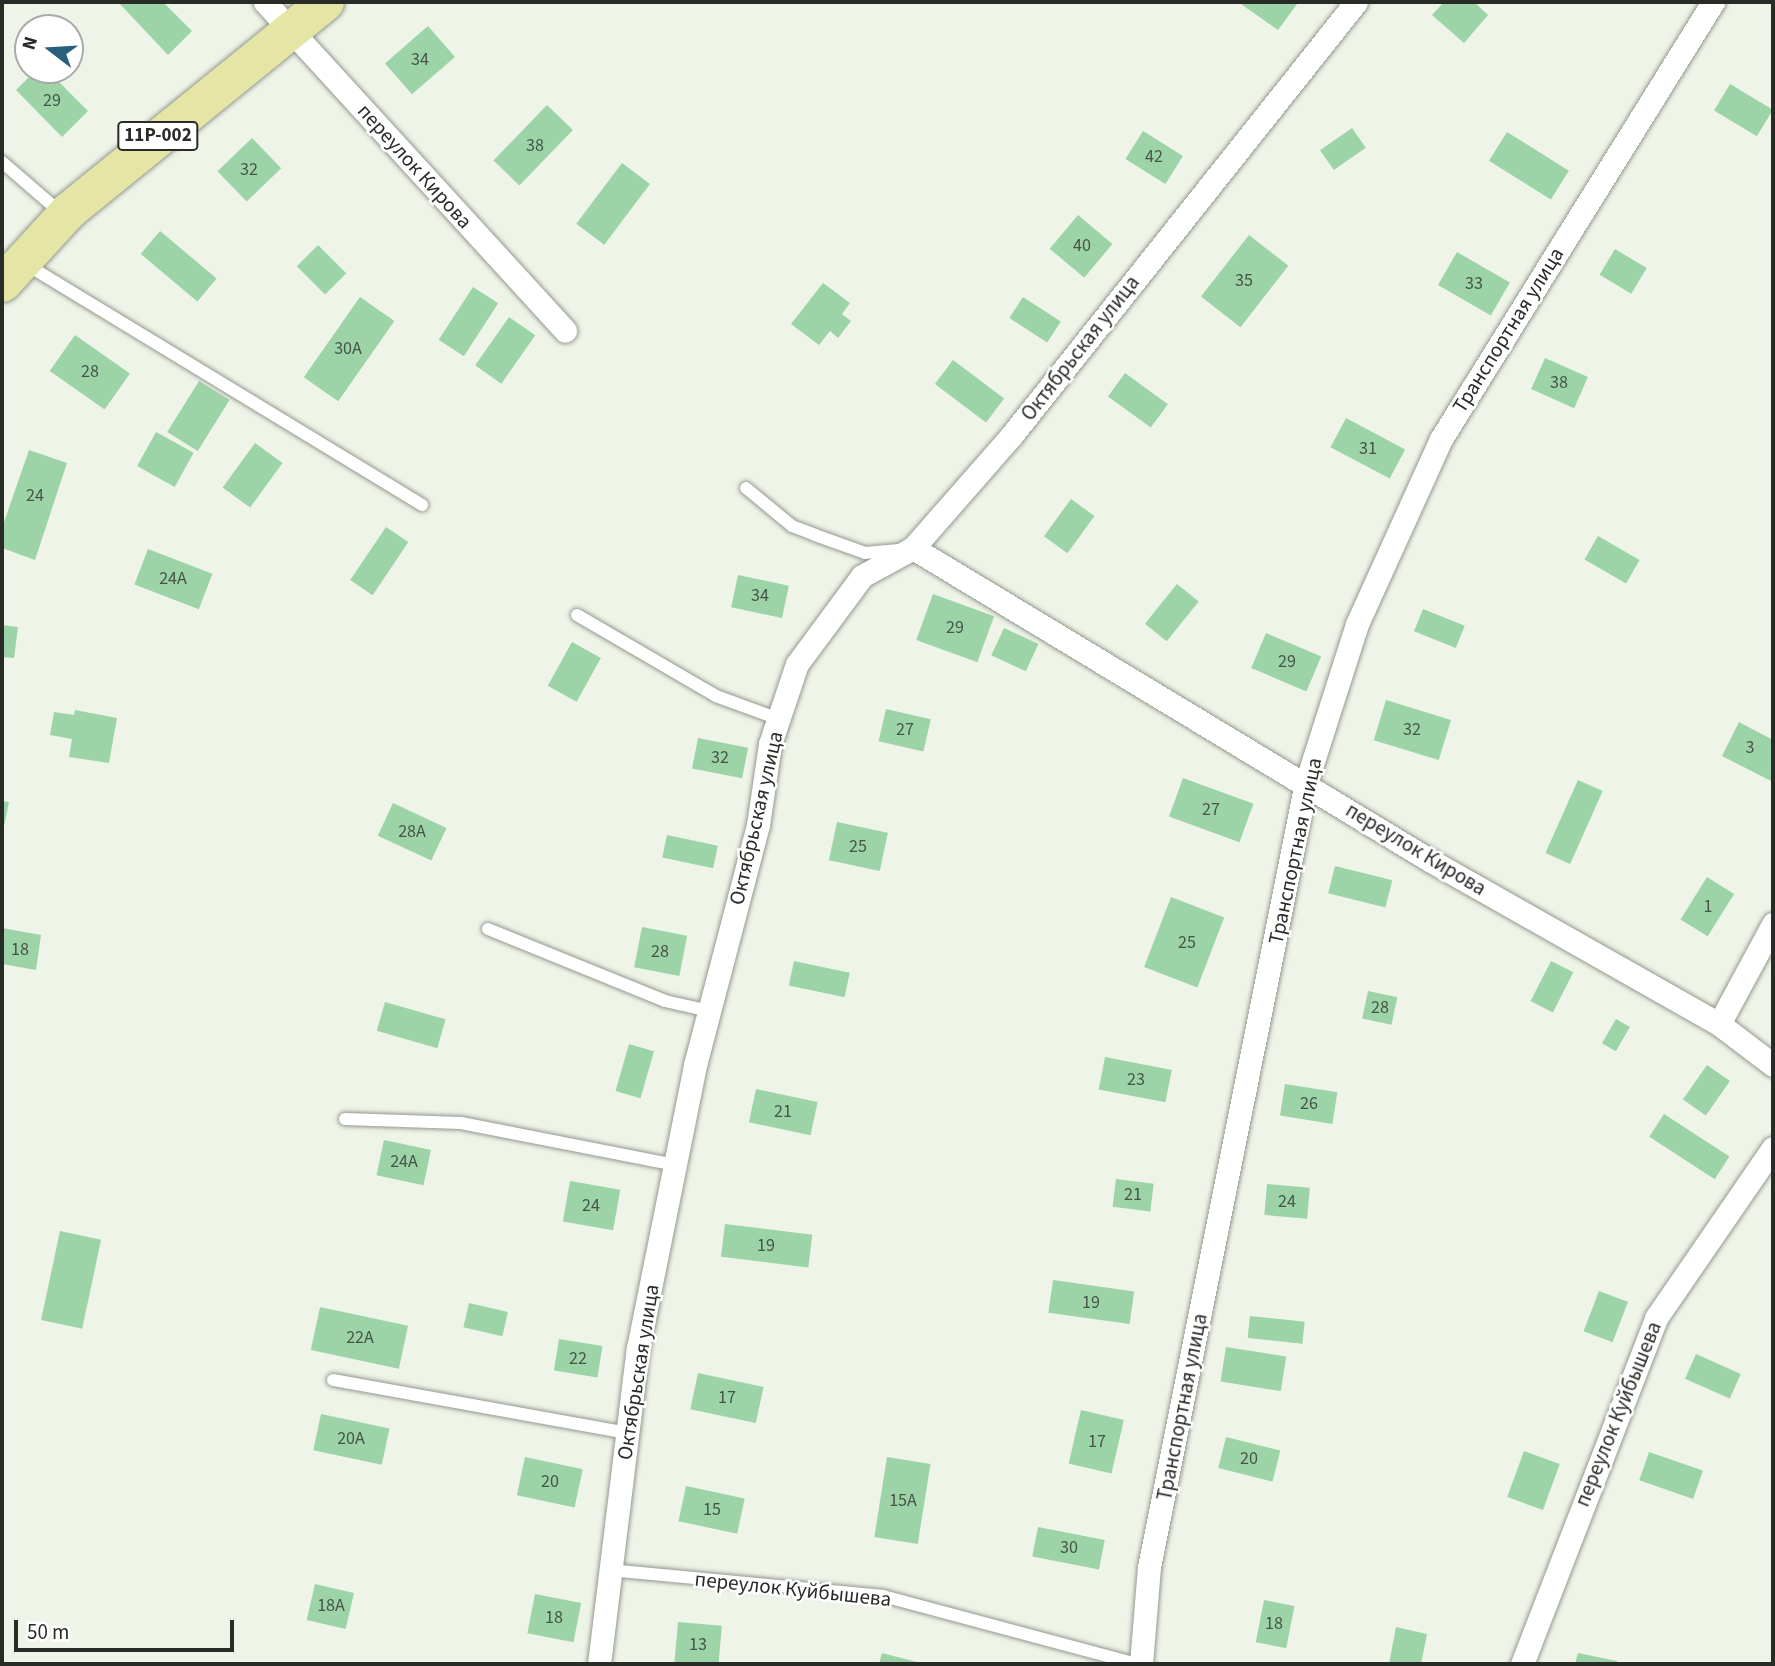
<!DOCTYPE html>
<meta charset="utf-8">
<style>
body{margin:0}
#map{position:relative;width:1775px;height:1666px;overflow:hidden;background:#eef4e8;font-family:"Source Sans 3",sans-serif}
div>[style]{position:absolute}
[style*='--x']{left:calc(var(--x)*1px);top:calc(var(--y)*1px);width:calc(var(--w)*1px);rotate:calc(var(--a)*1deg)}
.building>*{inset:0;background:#9cd4a7;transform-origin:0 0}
.roads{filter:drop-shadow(0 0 2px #94998f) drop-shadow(0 0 2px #94998f)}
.service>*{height:12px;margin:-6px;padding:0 6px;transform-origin:6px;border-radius:6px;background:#fff}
.minor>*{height:23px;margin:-11.5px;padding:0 11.5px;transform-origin:11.5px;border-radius:11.5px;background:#fff}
.primary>*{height:37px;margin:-18.5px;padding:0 18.5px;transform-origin:18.5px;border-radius:18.5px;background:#e5e6a5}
span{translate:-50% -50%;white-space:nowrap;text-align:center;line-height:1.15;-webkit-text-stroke:5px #fff;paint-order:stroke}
.number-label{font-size:18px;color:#465547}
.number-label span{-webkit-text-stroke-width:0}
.shield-label span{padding:2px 5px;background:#fff;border:2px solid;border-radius:5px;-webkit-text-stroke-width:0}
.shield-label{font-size:19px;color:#292b27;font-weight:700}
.street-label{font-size:21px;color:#292b27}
.frame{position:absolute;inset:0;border:4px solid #292b27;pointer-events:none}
.north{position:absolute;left:14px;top:14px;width:70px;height:70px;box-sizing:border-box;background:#fff;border:2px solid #a9aaa9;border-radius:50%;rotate:287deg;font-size:19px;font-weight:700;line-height:28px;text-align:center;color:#292b27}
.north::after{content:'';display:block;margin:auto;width:24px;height:32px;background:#27607a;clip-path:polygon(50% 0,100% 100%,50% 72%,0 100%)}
.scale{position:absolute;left:14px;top:1620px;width:220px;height:32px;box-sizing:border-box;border:4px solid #292b27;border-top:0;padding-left:9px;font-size:21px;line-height:24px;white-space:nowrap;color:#292b27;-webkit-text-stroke:5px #fff;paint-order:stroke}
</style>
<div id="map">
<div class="building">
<div style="clip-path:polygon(118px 2px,163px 2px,192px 31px,168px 55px)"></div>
<div style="clip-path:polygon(1238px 2px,1293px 2px,1297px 4px,1278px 30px)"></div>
<div style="clip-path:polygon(1444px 2px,1474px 2px,1488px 15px,1464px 43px,1432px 15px)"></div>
<div style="left:428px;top:26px;width:41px;height:57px;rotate:49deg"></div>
<div style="clip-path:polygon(36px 70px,47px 70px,88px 111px,62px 137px,16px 90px)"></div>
<div style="left:1730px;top:84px;width:50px;height:31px;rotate:31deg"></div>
<div style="left:547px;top:105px;width:36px;height:77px;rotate:44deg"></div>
<div style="left:1352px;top:128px;width:24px;height:39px;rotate:55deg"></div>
<div style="left:1143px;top:131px;width:47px;height:33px;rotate:32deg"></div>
<div style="left:1507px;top:132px;width:73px;height:34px;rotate:32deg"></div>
<div style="left:252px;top:138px;width:42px;height:48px;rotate:46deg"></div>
<div style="left:622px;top:163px;width:35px;height:76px;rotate:37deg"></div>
<div style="left:1078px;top:215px;width:45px;height:44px;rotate:40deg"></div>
<div style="left:160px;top:231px;width:74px;height:30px;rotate:40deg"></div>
<div style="left:1249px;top:235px;width:50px;height:78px;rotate:38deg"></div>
<div style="left:318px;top:245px;width:40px;height:30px;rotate:45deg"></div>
<div style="left:1615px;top:249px;width:37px;height:30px;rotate:31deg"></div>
<div style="left:1457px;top:252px;width:61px;height:38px;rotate:30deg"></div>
<div style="clip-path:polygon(823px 283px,850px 303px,842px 314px,851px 321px,838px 338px,830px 331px,819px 345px,791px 324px)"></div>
<div style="left:473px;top:287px;width:30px;height:63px;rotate:33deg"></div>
<div style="left:360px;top:297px;width:42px;height:98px;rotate:35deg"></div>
<div style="left:1023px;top:297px;width:45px;height:25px;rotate:33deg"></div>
<div style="left:509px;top:317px;width:32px;height:59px;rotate:35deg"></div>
<div style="left:75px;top:335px;width:67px;height:44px;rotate:35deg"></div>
<div style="left:1545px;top:358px;width:47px;height:34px;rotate:24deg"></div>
<div style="left:953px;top:360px;width:64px;height:30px;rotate:37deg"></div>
<div style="left:1125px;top:373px;width:53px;height:29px;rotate:36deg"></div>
<div style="left:199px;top:381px;width:36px;height:60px;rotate:32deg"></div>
<div style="left:1346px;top:418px;width:67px;height:33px;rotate:28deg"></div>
<div style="left:156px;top:432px;width:43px;height:39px;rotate:29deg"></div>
<div style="left:255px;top:443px;width:34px;height:55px;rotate:36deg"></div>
<div style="clip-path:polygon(29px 450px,67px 463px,35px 560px,2px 548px,2px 528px)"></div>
<div style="left:1071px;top:499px;width:29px;height:46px;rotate:36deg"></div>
<div style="left:386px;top:527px;width:27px;height:64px;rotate:34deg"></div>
<div style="left:1598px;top:536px;width:48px;height:27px;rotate:30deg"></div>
<div style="left:148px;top:549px;width:69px;height:38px;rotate:21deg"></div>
<div style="left:738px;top:575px;width:52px;height:33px;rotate:12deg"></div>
<div style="left:1177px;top:584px;width:28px;height:51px;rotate:39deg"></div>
<div style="left:933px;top:594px;width:65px;height:49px;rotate:20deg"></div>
<div style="left:1423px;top:609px;width:45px;height:24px;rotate:22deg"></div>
<div style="clip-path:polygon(2px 625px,18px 627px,14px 658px,2px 657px)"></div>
<div style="left:1004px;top:628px;width:38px;height:30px;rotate:25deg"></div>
<div style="left:1266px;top:633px;width:60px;height:38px;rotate:23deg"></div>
<div style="left:572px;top:642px;width:33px;height:50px;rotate:29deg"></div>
<div style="left:1386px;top:700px;width:68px;height:42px;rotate:17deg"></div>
<div style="left:886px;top:709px;width:46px;height:33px;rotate:13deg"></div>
<div style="clip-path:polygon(75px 710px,117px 718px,109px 763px,69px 757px,72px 739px,50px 735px,54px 712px,74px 715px)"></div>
<div style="clip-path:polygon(1739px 722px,1773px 740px,1773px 782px,1722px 756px)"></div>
<div style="left:698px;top:738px;width:51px;height:31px;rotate:11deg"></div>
<div style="left:1183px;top:778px;width:75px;height:41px;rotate:20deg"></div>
<div style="left:1578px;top:780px;width:27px;height:80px;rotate:24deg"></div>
<div style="clip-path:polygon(2px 801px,9px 802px,3px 831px,2px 831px)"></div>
<div style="left:393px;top:803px;width:59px;height:36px;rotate:25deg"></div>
<div style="left:837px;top:822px;width:52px;height:39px;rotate:12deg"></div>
<div style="left:667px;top:835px;width:52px;height:23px;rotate:12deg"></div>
<div style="left:1335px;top:866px;width:59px;height:28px;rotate:14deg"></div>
<div style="left:1707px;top:877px;width:32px;height:50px;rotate:32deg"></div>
<div style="left:1171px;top:897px;width:57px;height:75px;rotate:21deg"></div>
<div style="left:642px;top:927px;width:46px;height:41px;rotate:11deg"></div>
<div style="clip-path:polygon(2px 928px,41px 935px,36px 970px,2px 964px)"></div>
<div style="left:794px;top:961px;width:57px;height:25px;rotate:12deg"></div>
<div style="left:1551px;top:961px;width:25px;height:45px;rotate:27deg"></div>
<div style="left:1368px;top:991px;width:30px;height:28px;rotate:12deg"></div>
<div style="left:385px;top:1002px;width:63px;height:30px;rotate:16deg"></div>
<div style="left:1616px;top:1019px;width:16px;height:28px;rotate:30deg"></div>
<div style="left:629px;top:1044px;width:26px;height:49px;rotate:16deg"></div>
<div style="left:1105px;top:1057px;width:68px;height:33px;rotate:11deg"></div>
<div style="left:1707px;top:1065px;width:28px;height:42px;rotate:35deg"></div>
<div style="left:1285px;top:1084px;width:53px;height:32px;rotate:9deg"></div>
<div style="left:756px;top:1089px;width:63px;height:34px;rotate:12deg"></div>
<div style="left:1664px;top:1114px;width:78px;height:27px;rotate:33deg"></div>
<div style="left:384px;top:1140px;width:48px;height:36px;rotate:12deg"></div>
<div style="left:1116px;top:1179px;width:38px;height:28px;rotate:7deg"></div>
<div style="left:570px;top:1181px;width:51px;height:41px;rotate:10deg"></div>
<div style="left:1267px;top:1184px;width:43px;height:31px;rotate:5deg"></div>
<div style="left:725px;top:1224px;width:88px;height:33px;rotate:7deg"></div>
<div style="left:60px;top:1231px;width:42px;height:91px;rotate:12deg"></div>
<div style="left:1053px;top:1280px;width:82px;height:33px;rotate:8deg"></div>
<div style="left:1599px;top:1291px;width:31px;height:43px;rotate:21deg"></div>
<div style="left:469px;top:1303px;width:40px;height:25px;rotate:13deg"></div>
<div style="left:320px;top:1307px;width:90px;height:44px;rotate:12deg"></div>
<div style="left:1250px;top:1316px;width:55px;height:22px;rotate:6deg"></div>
<div style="left:559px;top:1339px;width:44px;height:32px;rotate:9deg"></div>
<div style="left:1226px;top:1347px;width:61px;height:35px;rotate:9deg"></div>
<div style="left:1696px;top:1354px;width:49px;height:27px;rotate:24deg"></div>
<div style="left:698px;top:1373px;width:67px;height:37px;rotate:12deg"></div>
<div style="left:1081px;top:1410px;width:44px;height:55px;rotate:13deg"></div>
<div style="left:321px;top:1414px;width:70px;height:37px;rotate:12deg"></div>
<div style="left:1226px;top:1437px;width:56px;height:32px;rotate:14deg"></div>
<div style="left:1524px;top:1451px;width:38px;height:49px;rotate:20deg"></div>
<div style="left:1649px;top:1452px;width:57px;height:30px;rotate:19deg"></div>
<div style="left:525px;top:1457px;width:59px;height:39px;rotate:12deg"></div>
<div style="left:887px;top:1457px;width:44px;height:81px;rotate:9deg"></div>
<div style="left:686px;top:1486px;width:60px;height:36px;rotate:12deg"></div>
<div style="left:1038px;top:1527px;width:68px;height:30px;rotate:11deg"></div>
<div style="left:315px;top:1584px;width:40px;height:37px;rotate:13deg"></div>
<div style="left:535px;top:1594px;width:47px;height:40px;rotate:11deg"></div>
<div style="left:1264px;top:1600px;width:31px;height:43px;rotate:11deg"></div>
<div style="left:678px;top:1622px;width:44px;height:42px;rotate:5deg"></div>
<div style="clip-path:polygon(1396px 1627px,1427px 1634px,1421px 1664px,1389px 1664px)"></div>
<div style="clip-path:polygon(882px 1653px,917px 1662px,916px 1664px,879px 1664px)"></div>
<div style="clip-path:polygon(1578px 1653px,1617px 1661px,1617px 1664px,1575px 1664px)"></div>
</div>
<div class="roads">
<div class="service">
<div style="--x:2;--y:162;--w:78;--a:40.8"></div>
<div style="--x:24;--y:263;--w:466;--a:31.3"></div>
<div style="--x:746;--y:488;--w:60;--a:39.6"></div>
<div style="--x:792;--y:526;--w:25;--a:21"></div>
<div style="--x:815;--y:535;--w:53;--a:19.8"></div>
<div style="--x:865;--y:553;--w:34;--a:-5"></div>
<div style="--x:577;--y:615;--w:161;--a:30.2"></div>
<div style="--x:716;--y:696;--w:67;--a:20.1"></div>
<div style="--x:488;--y:929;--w:191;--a:22.1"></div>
<div style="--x:665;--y:1001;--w:45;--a:12.8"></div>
<div style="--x:345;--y:1119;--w:116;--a:2"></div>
<div style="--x:461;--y:1123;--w:218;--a:11.1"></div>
<div style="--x:333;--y:1380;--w:299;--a:10.2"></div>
<div style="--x:610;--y:1570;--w:274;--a:5.4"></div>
<div style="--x:883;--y:1596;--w:263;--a:15"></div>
</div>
<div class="minor">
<div style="--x:265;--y:2;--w:445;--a:47.6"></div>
<div style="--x:913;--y:548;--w:605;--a:31.14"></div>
<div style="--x:1431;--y:861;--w:331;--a:29.5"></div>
<div style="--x:1719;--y:1024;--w:68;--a:37.2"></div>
<div style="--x:1719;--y:1024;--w:114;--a:-61.6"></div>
<div style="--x:599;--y:1664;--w:318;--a:-83"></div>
<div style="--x:638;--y:1348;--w:289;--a:-78.6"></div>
<div style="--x:695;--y:1065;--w:248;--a:-75.3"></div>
<div style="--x:758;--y:825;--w:82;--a:-81.6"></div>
<div style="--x:770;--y:744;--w:84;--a:-71.4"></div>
<div style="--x:797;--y:664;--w:109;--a:-53.5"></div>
<div style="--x:862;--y:576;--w:58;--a:-28.8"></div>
<div style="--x:913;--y:548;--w:149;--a:-48.8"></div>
<div style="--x:1011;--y:436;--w:554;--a:-51.52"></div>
<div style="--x:1141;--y:1664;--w:97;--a:-85.3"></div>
<div style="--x:1149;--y:1567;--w:800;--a:-78.68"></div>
<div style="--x:1306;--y:783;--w:167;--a:-72.2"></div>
<div style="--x:1357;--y:624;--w:203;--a:-65.6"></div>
<div style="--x:1441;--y:439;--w:515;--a:-58.1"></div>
<div style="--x:1522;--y:1664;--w:371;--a:-68.8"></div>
<div style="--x:1656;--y:1318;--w:206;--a:-55.5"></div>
</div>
<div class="primary">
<div style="--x:2;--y:283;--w:99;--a:-47.5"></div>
<div style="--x:69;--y:210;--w:330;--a:-39.1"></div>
</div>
</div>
<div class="number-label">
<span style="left:420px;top:60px">34</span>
<span style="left:52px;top:101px">29</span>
<span style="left:535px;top:146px">38</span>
<span style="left:1154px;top:157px">42</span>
<span style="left:249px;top:170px">32</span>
<span style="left:1082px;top:246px">40</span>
<span style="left:1244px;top:281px">35</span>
<span style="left:1474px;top:284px">33</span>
<span style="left:348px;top:349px">30А</span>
<span style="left:90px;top:372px">28</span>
<span style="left:1559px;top:383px">38</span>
<span style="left:1368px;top:449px">31</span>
<span style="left:35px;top:496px">24</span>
<span style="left:173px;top:579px">24А</span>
<span style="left:760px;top:596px">34</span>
<span style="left:955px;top:628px">29</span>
<span style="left:1287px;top:662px">29</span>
<span style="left:905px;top:730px">27</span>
<span style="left:1412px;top:730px">32</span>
<span style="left:1750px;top:748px">3</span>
<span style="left:720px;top:758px">32</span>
<span style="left:1211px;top:810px">27</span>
<span style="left:412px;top:832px">28А</span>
<span style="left:858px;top:847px">25</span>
<span style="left:1708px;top:907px">1</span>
<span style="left:1187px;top:943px">25</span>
<span style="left:20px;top:950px">18</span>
<span style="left:660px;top:952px">28</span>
<span style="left:1380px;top:1008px">28</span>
<span style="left:1136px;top:1080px">23</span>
<span style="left:1309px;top:1104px">26</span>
<span style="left:783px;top:1112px">21</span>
<span style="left:404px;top:1162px">24А</span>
<span style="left:1133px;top:1195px">21</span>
<span style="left:1287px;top:1202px">24</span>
<span style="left:591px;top:1206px">24</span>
<span style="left:766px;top:1246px">19</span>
<span style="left:1091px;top:1303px">19</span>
<span style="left:360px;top:1338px">22А</span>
<span style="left:578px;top:1359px">22</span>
<span style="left:727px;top:1398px">17</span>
<span style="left:351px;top:1439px">20А</span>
<span style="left:1097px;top:1442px">17</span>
<span style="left:1249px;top:1459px">20</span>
<span style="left:550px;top:1482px">20</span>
<span style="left:903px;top:1501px">15А</span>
<span style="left:712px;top:1510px">15</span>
<span style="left:1069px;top:1548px">30</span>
<span style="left:331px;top:1606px">18А</span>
<span style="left:554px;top:1618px">18</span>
<span style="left:1274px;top:1624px">18</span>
<span style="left:698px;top:1645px">13</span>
</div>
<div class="shield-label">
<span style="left:158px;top:136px">11Р-002</span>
</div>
<div class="street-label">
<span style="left:415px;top:166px;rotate:48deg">переулок Кирова</span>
<span style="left:1508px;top:330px;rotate:-58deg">Транспортная улица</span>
<span style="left:1080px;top:348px;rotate:-52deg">Октябрьская улица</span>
<span style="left:756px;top:818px;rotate:-77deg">Октябрьская улица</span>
<span style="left:1416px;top:849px;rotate:31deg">переулок Кирова</span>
<span style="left:1295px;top:851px;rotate:-78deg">Транспортная улица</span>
<span style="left:638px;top:1372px;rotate:-81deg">Октябрьская улица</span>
<span style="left:1182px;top:1407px;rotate:-79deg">Транспортная улица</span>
<span style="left:1618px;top:1414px;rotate:-68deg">переулок Куйбышева</span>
<span style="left:793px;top:1589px;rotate:6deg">переулок Куйбышева</span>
</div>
<div class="frame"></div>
<div class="north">N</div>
<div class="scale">50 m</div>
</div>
